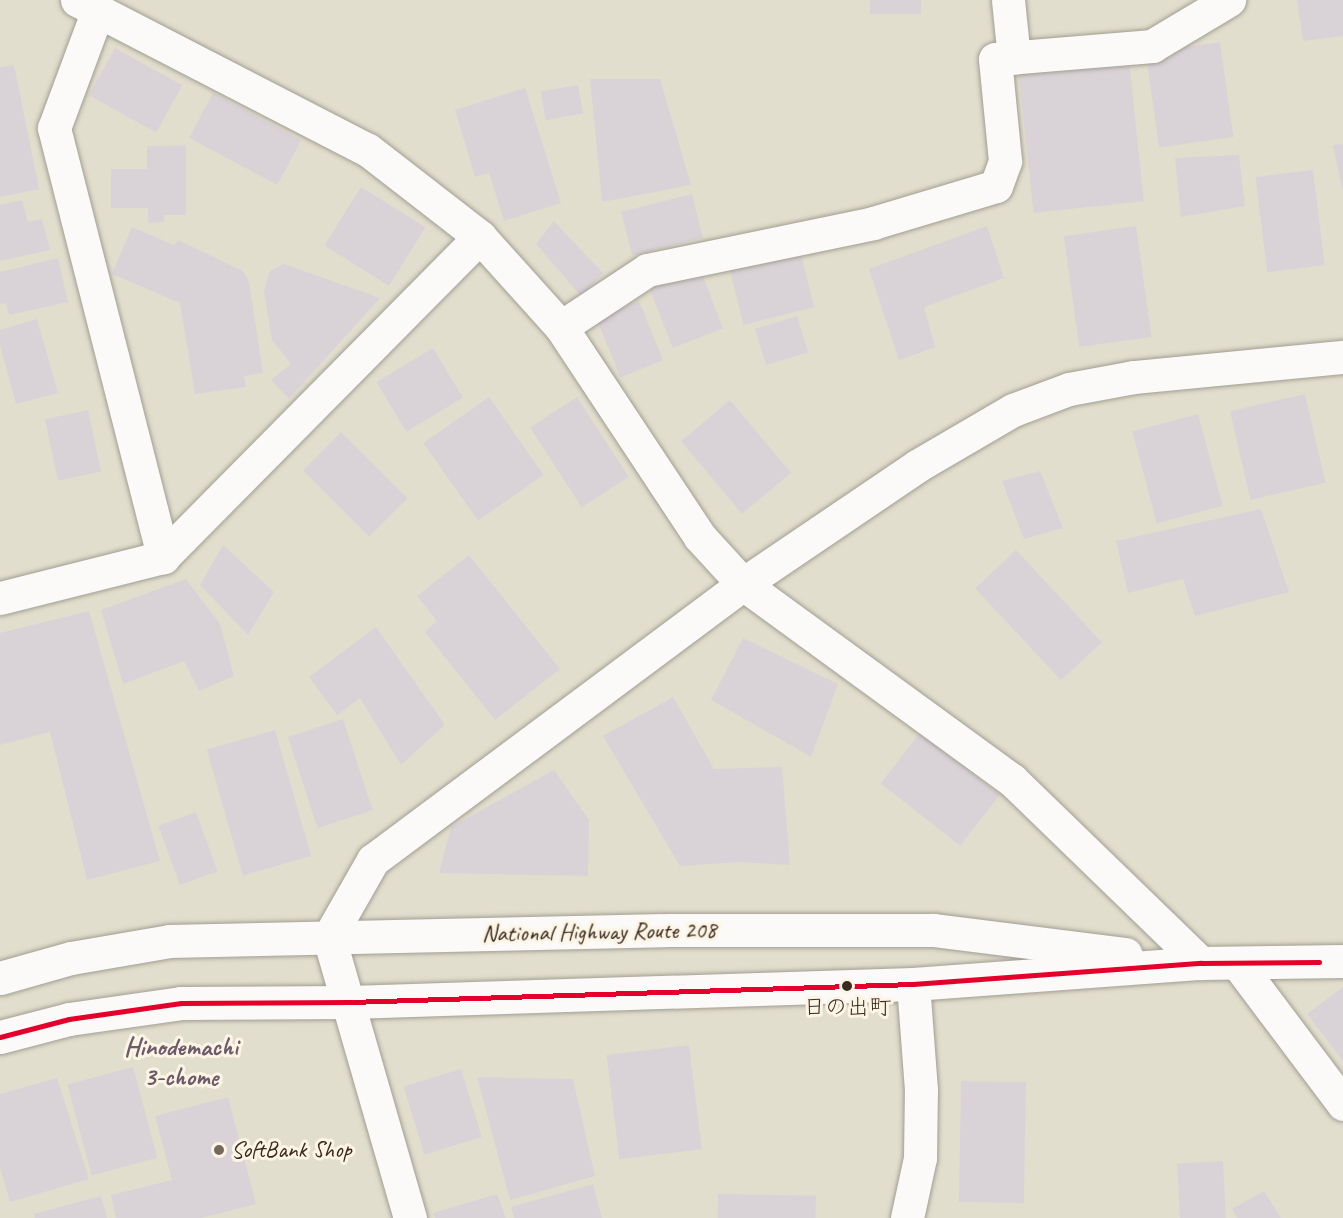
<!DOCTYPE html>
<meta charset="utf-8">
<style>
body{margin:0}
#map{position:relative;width:1343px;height:1218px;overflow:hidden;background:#e2decd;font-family:Caveat,"Klee One",sans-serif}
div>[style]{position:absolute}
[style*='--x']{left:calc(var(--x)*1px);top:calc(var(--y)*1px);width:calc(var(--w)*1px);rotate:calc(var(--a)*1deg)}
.building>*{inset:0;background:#d9d3d8;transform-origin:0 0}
.roads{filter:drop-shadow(0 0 2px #a29e93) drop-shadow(0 0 2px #a29e93)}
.minor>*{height:33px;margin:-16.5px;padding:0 16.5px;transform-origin:16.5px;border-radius:16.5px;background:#fbfaf8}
.highway>*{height:33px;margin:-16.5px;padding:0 16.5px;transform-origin:16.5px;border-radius:16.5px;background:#fbfaf8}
.bus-1>*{height:4.5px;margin:-2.25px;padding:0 2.25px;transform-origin:2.25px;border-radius:2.25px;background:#e4002b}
.dots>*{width:16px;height:16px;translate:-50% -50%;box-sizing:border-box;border:3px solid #fcf5e5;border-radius:50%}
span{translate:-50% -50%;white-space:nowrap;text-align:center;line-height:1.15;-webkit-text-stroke:6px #fcf5e5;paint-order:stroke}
.bus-label{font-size:22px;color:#3b2a1e}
.street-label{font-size:24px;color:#3b2a1e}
.poi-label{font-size:24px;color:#3b2a1e}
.left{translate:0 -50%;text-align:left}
.neighbourhood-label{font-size:26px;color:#6d5a6a;font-weight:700}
</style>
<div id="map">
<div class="building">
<div style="left:870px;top:0;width:51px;height:14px"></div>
<div style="clip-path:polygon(1297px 0,1343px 0,1343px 36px,1303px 41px)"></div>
<div style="left:1220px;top:42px;width:96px;height:75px;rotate:82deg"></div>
<div style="left:115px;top:48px;width:77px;height:54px;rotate:29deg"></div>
<div style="left:1129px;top:60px;width:142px;height:111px;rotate:84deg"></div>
<div style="clip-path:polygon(14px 65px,39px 189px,0 197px,0 67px)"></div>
<div style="clip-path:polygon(590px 79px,660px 79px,691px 185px,602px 202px)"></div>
<div style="left:578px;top:85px;width:29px;height:38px;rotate:80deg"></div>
<div style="clip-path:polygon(525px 88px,561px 203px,504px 221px,489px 173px,475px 177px,455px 110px)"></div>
<div style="left:213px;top:93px;width:100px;height:51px;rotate:28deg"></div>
<div style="clip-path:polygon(1343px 144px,1343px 188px,1342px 189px,1333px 145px)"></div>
<div style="clip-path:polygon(186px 145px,186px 215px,164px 215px,164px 222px,148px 223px,148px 208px,111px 208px,111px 169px,147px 169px,147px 146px)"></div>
<div style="clip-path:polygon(1239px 155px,1245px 206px,1181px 217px,1175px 158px)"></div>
<div style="left:1313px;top:170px;width:96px;height:58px;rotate:83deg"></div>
<div style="left:361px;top:187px;width:76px;height:69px;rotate:32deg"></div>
<div style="left:692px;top:194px;width:45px;height:73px;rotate:76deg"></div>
<div style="clip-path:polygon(22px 200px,28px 222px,42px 219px,50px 250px,0 261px,0 205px)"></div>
<div style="clip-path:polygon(554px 221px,603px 273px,581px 296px,536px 244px)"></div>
<div style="clip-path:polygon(987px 226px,1004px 278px,924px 307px,935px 347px,899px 360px,869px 269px)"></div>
<div style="left:1136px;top:226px;width:112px;height:73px;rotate:82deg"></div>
<div style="clip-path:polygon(132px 227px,174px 245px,178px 240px,243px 271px,249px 282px,263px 373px,244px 376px,246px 387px,195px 394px,180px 303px,112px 274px)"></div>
<div style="left:800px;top:250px;width:59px;height:73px;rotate:76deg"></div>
<div style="clip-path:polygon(58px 258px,68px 302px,9px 315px,6px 303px,0 304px,0 272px)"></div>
<div style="clip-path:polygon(284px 264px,380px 298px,289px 399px,271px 380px,291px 364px,272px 340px,264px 291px,270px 271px)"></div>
<div style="left:699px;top:266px;width:67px;height:54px;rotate:69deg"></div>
<div style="left:639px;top:301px;width:64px;height:46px;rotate:68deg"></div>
<div style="left:797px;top:316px;width:38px;height:44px;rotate:73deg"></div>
<div style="clip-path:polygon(37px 319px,58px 393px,16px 404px,0 345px,0 330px)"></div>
<div style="left:433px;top:348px;width:58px;height:66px;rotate:59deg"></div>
<div style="left:1305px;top:394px;width:91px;height:77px;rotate:77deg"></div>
<div style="left:489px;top:397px;width:95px;height:80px;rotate:55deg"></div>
<div style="left:577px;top:397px;width:95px;height:56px;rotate:57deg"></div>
<div style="left:730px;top:400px;width:95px;height:64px;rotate:50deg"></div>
<div style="left:88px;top:410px;width:63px;height:44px;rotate:78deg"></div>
<div style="left:1198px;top:414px;width:95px;height:68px;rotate:75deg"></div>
<div style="left:341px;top:432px;width:94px;height:54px;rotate:45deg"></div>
<div style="clip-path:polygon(1040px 471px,1063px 528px,1024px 539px,1002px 481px)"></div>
<div style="clip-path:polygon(1261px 509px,1289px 592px,1195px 616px,1183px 579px,1128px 593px,1116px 541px)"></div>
<div style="clip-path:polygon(223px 545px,274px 592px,248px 635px,200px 585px)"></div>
<div style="left:1016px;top:550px;width:126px;height:56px;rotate:47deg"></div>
<div style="clip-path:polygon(469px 555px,560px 669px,495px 720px,425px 632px,437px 621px,417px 596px)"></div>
<div style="clip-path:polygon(186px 579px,220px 624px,234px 676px,199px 691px,184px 661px,123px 684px,101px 610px)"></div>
<div style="clip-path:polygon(89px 611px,160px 861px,87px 880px,50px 732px,0 745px,0 633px)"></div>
<div style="clip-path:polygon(376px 627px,445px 725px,401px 765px,360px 698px,337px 715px,309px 677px)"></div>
<div style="clip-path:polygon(743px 638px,838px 684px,811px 757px,711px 700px)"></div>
<div style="clip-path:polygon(673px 697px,714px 769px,782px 767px,790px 865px,741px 862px,680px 866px,603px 736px)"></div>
<div style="left:343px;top:719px;width:96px;height:58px;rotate:72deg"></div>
<div style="left:275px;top:730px;width:131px;height:71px;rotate:74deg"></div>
<div style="left:920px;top:733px;width:101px;height:64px;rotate:38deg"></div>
<div style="clip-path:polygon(554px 770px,589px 820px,588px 876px,439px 873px,451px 827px)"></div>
<div style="left:196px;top:812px;width:63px;height:40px;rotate:70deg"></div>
<div style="clip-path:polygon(1343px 987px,1343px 1061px,1307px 1014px)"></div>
<div style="left:689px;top:1045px;width:105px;height:83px;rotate:83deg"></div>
<div style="left:133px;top:1067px;width:94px;height:68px;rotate:75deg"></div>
<div style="left:461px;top:1069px;width:71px;height:60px;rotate:73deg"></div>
<div style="clip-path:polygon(477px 1077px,573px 1079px,595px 1176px,510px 1200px)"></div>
<div style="clip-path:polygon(57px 1078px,89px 1179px,10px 1202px,0 1168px,0 1094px)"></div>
<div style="left:961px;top:1081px;width:65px;height:121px;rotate:1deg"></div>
<div style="clip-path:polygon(228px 1097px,256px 1204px,201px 1218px,116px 1218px,111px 1195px,172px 1180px,155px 1116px)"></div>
<div style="left:1223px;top:1161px;width:57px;height:46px;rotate:87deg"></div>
<div style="clip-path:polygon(593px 1184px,602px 1218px,514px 1218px,511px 1207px)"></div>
<div style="clip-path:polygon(1264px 1191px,1281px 1218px,1237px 1218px,1232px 1209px)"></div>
<div style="clip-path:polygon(497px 1194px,506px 1218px,435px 1218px,433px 1213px)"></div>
<div style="left:718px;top:1194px;width:98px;height:24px;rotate:1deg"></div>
<div style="clip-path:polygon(101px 1196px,107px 1218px,35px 1218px,34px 1214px)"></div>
</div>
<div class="roads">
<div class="minor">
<div style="--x:77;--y:0;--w:327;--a:27.3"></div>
<div style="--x:368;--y:150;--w:142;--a:37.8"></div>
<div style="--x:480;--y:237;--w:121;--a:48"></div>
<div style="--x:561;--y:327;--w:252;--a:56.5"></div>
<div style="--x:700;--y:537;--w:64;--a:47.5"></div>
<div style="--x:743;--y:584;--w:333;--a:36.1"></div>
<div style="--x:1012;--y:780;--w:263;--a:44.1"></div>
<div style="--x:1008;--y:0;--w:58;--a:84.1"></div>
<div style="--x:98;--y:10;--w:126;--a:110.4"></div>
<div style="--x:54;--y:128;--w:443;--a:75.7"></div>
<div style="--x:561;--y:327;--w:103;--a:-33.5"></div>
<div style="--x:647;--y:270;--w:231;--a:-11.7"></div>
<div style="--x:873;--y:223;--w:128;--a:-16.7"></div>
<div style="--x:996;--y:186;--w:27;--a:-70"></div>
<div style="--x:1005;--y:161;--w:102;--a:-95.6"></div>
<div style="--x:995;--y:59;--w:158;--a:-4.7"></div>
<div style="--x:1152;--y:46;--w:90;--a:-30.9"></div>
<div style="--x:0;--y:598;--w:168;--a:-14.1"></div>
<div style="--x:163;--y:557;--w:450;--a:-45.3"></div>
<div style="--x:1238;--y:964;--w:175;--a:53.1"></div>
<div style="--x:410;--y:1218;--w:292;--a:-106.1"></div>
<div style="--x:329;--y:937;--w:89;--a:-60.3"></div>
<div style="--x:373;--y:860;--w:462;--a:-36.7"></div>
<div style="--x:743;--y:584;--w:210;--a:-34.1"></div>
<div style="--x:917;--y:466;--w:111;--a:-30.3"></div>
<div style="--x:1013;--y:410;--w:60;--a:-20.6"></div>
<div style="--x:1069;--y:389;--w:66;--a:-10.5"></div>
<div style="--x:1134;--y:377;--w:210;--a:-5.5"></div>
<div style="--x:907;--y:1218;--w:61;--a:-77.8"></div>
<div style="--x:920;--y:1158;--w:68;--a:-89.2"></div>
<div style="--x:921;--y:1090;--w:106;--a:-94.3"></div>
</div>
<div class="highway">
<div style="--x:0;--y:978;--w:74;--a:-15.7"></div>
<div style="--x:71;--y:958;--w:99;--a:-9.8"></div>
<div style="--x:169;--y:941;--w:501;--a:-1.26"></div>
<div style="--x:670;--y:930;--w:263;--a:0"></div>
<div style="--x:933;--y:930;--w:194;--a:7.1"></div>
<div style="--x:0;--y:1037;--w:71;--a:-14.6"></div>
<div style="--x:69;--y:1019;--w:113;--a:-8.1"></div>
<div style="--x:181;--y:1003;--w:169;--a:-0.3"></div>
<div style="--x:350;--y:1002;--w:563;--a:-1.83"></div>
<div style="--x:913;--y:984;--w:289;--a:-4.2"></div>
<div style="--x:1201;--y:963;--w:142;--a:-0.8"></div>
</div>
</div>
<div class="bus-1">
<div style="--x:0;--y:1037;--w:71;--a:-14.6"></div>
<div style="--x:69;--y:1019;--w:113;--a:-8.1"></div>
<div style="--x:181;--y:1003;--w:169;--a:-0.3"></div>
<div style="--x:350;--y:1002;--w:563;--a:-1.83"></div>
<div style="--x:913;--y:984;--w:289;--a:-4.2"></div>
<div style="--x:1201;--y:963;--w:118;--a:-0.5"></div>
</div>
<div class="dots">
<div style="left:847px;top:986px;background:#3b2a1e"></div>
<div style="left:219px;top:1150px;background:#75695b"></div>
</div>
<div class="bus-label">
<span style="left:847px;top:1008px">日の出町</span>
</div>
<div class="street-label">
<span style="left:599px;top:932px;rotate:-1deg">National Highway Route 208</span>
</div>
<div class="poi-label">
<span class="left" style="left:231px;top:1150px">SoftBank Shop</span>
</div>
<div class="neighbourhood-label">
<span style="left:181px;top:1062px">Hinodemachi<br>3-chome</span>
</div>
</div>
